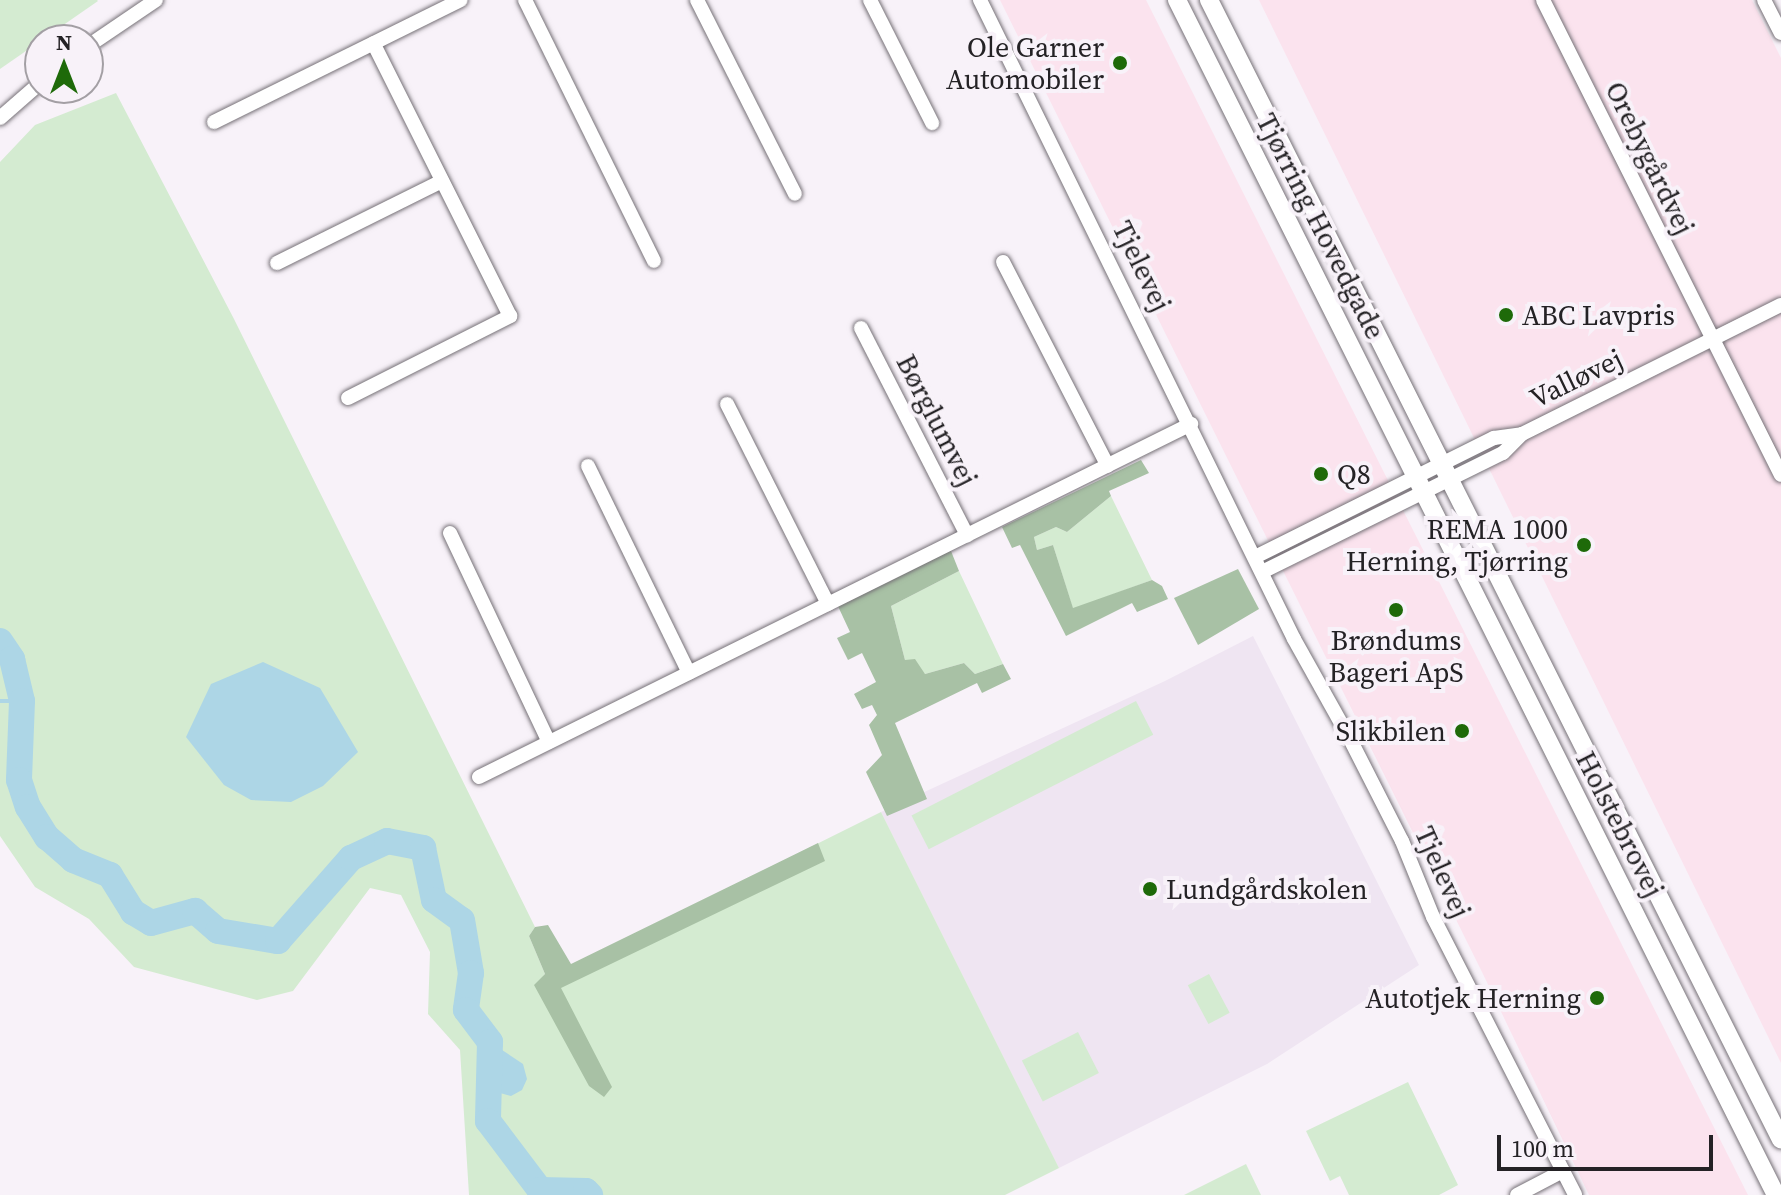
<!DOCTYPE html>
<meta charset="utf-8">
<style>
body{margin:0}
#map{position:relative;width:1781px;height:1195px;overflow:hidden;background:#f8f2f9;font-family:"Source Serif 4",serif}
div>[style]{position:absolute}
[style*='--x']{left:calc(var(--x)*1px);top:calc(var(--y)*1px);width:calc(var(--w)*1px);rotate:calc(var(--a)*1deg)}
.industrial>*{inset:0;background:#fbe3ee}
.built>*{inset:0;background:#efe5f2}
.green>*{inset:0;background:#d4ebd1;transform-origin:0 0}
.forest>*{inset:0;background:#a8c1a5}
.water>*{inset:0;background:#add6e6}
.stream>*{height:4px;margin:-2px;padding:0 2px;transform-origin:2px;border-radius:2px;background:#add6e6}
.river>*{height:26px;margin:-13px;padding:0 13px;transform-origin:13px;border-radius:13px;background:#add6e6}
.roads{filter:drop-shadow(0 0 2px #767177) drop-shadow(0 0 2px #767177)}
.minor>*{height:14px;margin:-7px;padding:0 7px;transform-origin:7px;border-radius:7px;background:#fff}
.major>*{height:18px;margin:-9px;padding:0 9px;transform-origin:9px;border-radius:9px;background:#fff}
.dots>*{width:22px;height:22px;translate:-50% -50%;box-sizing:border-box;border:4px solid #f8f2f9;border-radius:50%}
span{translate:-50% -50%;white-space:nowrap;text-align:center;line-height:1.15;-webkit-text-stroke:8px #f8f2f9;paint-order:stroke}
.poi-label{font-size:28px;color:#242225}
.right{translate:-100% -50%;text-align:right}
.left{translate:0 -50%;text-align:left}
.street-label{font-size:28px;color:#242225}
.north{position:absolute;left:24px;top:24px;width:80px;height:80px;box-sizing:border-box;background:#f8f2f9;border:2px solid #a39fa4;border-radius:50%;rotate:0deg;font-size:22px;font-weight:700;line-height:32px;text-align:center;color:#242225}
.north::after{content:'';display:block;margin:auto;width:28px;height:36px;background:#1e6a09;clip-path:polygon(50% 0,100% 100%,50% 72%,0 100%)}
.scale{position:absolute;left:1497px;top:1135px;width:216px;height:36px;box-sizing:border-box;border:4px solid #242225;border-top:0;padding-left:10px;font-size:24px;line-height:28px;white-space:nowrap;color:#242225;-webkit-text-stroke:6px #f8f2f9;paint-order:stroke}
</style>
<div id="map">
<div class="industrial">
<div style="clip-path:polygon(1000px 0,1146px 0,1748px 1195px,1589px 1195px,1482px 972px)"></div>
<div style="clip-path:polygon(1259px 0,1752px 0,1781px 58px,1781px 1063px)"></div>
</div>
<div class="built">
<div style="clip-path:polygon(1253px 636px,1419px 965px,1267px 1064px,1059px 1168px,881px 812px,1165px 681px)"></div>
</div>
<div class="green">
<div style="clip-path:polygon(0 0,97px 0,98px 1px,0 69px)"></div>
<div style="clip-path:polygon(116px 93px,234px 319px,535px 927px,529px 936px,545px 974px,539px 982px,881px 812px,1059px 1168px,1005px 1195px,469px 1195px,460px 1050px,428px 1014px,430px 952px,401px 895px,370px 888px,293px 991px,257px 1000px,134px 967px,89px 919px,35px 887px,0 836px,0 162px,35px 125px)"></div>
<div style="clip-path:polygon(1111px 496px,1152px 580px,1073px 609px,1053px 545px,1037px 550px,1034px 537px,1056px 527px,1067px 532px)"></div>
<div style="clip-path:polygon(959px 571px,1003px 664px,975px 674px,964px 663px,925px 674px,905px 660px,891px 606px)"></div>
<div style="left:1136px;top:701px;width:38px;height:252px;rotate:63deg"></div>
<div style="left:1209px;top:974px;width:44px;height:24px;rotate:62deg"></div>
<div style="left:1078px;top:1032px;width:46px;height:63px;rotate:63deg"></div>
<div style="clip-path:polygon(1408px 1082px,1458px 1185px,1439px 1195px,1349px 1195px,1340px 1176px,1330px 1181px,1306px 1131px)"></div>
<div style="clip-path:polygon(1246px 1164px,1261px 1195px,1184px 1195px)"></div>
</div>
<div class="forest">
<div style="clip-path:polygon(1141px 460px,1149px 473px,1109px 491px,1111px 496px,1067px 532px,1056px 527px,1034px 537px,1037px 550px,1053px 545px,1073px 608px,1152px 580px,1162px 586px,1168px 599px,1137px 612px,1132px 603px,1066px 636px,1020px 545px,1012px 548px,1002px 527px)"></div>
<div style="clip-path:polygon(949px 546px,959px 571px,891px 606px,905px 660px,915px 659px,925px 674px,964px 663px,975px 674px,1003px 664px,1011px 679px,982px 693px,977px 683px,895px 723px,927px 799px,887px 816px,866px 772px,882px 755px,869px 725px,877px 715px,872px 705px,862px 709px,854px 694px,876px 682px,862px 653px,848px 660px,837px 638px,850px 632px,836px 602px)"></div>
<div style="clip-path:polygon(1238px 569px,1259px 609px,1198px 645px,1174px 598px)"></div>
<div style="clip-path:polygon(818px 843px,825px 861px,561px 988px,612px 1087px,604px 1097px,589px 1086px,534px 985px,545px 974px,529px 936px,535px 927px,548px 925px,571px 964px)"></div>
</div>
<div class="water">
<div style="clip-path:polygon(263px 662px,320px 688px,358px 752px,323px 786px,291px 802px,251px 800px,224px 785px,186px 737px,211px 684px)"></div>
<div style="clip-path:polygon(490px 1042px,523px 1064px,527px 1079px,522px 1090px,511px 1096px,489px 1090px)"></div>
</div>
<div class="stream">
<div style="--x:0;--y:701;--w:22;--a:0"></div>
</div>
<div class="river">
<div style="--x:0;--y:641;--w:22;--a:56"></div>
<div style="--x:12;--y:659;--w:43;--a:76.6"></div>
<div style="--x:22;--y:701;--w:79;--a:92.2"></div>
<div style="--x:19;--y:780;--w:28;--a:72"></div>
<div style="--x:28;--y:807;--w:36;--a:58"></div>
<div style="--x:47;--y:837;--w:35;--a:41"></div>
<div style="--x:73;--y:860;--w:40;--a:22"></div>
<div style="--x:110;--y:875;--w:44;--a:58.1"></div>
<div style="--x:133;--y:912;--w:21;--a:31"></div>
<div style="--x:151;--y:923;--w:46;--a:-15.3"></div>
<div style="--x:195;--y:911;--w:30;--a:41"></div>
<div style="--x:218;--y:931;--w:61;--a:9.5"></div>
<div style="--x:278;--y:941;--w:111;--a:-48.7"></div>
<div style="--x:351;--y:858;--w:40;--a:-25"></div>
<div style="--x:387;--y:841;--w:37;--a:11"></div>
<div style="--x:423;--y:848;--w:53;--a:78.1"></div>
<div style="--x:434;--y:900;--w:34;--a:36"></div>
<div style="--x:462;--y:920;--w:54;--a:80.4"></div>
<div style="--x:471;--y:973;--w:37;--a:98"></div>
<div style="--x:466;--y:1010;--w:40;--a:53"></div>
<div style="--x:490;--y:1042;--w:79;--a:91.5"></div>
<div style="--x:488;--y:1121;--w:86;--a:53"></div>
<div style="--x:540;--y:1190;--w:46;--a:1.2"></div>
<div style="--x:586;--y:1191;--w:6;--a:45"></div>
</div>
<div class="roads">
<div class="minor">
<div style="--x:525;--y:0;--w:291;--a:63.7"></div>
<div style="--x:697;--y:0;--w:217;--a:63.2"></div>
<div style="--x:870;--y:0;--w:138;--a:63.2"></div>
<div style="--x:980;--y:0;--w:712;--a:63.83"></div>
<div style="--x:1294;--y:639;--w:115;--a:60.8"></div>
<div style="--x:1350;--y:739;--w:114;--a:63"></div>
<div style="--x:1402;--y:841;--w:82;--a:67.8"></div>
<div style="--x:1433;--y:917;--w:312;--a:62.9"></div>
<div style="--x:1543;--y:0;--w:531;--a:63.39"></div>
<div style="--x:1764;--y:0;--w:37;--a:63"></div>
<div style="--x:88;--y:46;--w:82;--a:-34.1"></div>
<div style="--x:0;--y:118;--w:53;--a:-41.2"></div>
<div style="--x:214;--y:122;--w:275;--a:-26.3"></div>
<div style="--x:1003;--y:262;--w:229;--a:62.8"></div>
<div style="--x:277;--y:263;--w:184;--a:-26.4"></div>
<div style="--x:861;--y:328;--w:233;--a:62.9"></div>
<div style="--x:348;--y:398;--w:182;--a:-26.8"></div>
<div style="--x:510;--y:316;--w:305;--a:-116.6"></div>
<div style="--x:727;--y:404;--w:224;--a:63.2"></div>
<div style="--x:588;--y:466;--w:230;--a:64"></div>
<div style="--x:450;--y:533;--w:231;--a:64.7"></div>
<div style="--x:1255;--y:557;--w:267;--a:-26.5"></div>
<div style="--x:1494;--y:438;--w:28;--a:-8"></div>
<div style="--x:1522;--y:434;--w:289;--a:-26.5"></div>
<div style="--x:1262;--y:572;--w:269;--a:-26.3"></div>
<div style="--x:1503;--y:453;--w:27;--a:-45"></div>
<div style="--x:479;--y:777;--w:795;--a:-26.37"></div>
<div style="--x:1517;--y:1195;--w:52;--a:-27.6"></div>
</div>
<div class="major">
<div style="--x:1177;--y:0;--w:1337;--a:63.38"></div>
<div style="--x:1209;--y:0;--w:1275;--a:63.35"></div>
</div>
</div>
<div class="dots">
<div style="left:1120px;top:63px;background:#1e6a09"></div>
<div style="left:1506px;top:315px;background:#1e6a09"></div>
<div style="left:1321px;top:474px;background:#1e6a09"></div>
<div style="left:1584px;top:545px;background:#1e6a09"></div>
<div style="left:1396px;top:610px;background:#1e6a09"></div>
<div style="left:1462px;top:731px;background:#1e6a09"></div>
<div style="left:1150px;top:889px;background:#1e6a09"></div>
<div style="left:1597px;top:998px;background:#1e6a09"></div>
</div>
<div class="poi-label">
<span class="right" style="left:1104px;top:63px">Ole Garner<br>Automobiler</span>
<span class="left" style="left:1522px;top:315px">ABC Lavpris</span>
<span class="left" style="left:1337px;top:474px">Q8</span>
<span class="right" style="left:1568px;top:545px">REMA 1000<br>Herning, Tjørring</span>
<span style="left:1396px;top:656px">Brøndums<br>Bageri ApS</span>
<span class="right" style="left:1446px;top:731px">Slikbilen</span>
<span class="left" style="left:1166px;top:889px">Lundgårdskolen</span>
<span class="right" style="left:1581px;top:998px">Autotjek Herning</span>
</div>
<div class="street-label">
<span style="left:1650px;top:158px;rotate:64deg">Orebygårdvej</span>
<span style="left:1321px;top:226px;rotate:63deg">Tjørring Hovedgade</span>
<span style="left:1142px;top:266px;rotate:64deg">Tjelevej</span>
<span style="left:1576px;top:378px;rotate:-26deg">Valløvej</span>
<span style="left:937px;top:420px;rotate:63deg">Børglumvej</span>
<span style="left:1620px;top:824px;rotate:63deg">Holstebrovej</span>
<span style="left:1443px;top:872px;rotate:66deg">Tjelevej</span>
</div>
<div class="north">N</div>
<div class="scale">100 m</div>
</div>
